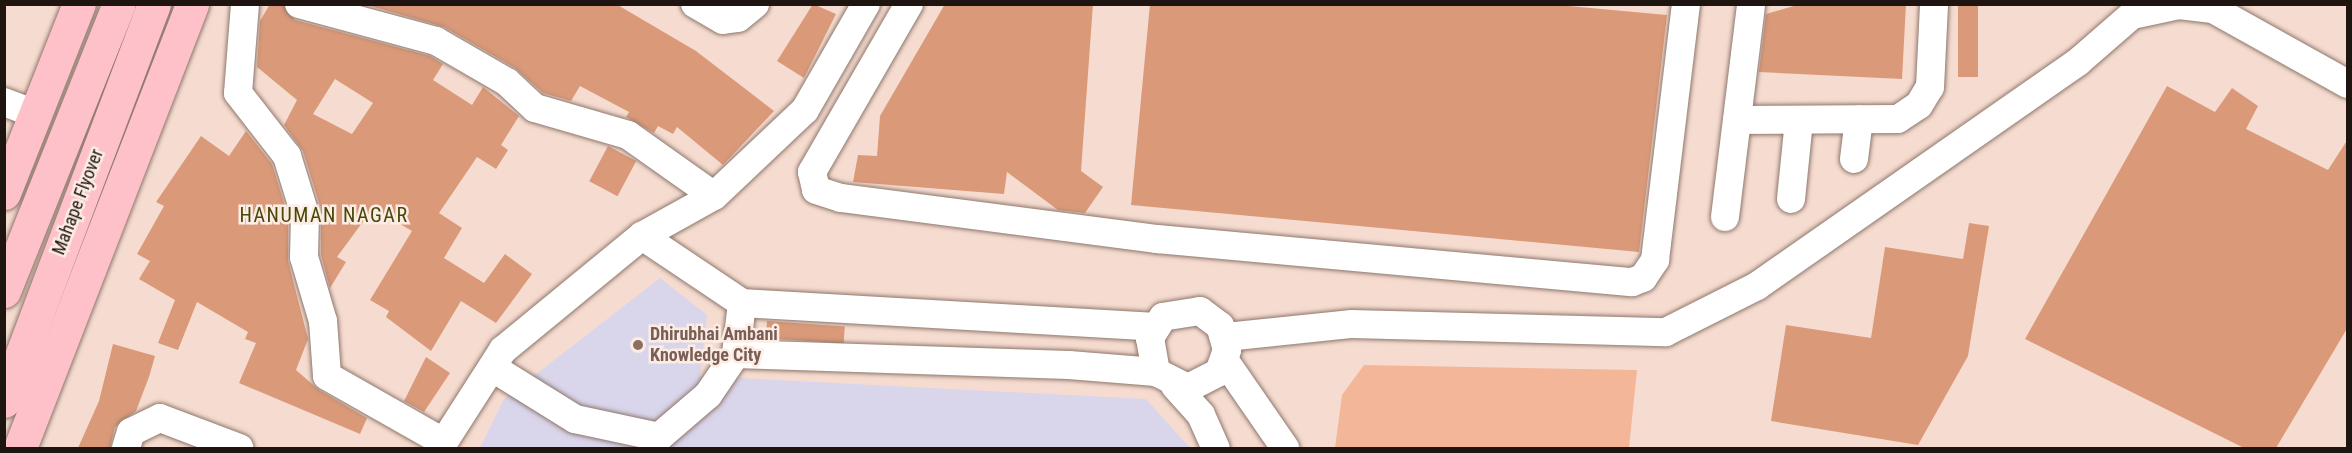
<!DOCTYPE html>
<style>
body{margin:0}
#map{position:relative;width:2352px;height:453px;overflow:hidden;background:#f6dcd0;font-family:"Roboto Condensed",sans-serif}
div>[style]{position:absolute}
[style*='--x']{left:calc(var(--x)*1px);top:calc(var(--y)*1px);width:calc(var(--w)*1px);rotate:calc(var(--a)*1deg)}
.education>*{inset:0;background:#d9d5eb}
.green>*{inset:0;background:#f4b698}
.building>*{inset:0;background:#da9a79;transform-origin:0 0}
.roads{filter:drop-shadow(0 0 2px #8e776c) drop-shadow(0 0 2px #8e776c)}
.minor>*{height:28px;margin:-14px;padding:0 14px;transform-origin:14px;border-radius:14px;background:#fff}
.major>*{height:33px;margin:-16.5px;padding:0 16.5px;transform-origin:16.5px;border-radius:16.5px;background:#fec1c9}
.dots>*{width:16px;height:16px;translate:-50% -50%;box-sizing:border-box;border:3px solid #fcece4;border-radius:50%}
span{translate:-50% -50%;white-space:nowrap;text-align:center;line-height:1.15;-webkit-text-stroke:5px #fcece4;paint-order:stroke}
.street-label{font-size:18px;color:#1e1511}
.education-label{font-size:18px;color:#785e54;font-weight:700}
.left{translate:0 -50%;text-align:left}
.neighbourhood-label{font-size:20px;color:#484909;letter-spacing:1.5px}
.frame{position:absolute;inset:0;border:6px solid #1e1511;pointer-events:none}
</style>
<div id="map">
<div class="education">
<div style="clip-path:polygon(660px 278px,707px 315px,700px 376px,1146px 399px,1190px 448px,480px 448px,504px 399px)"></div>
</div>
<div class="green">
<div style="clip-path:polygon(1364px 365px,1637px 370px,1629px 448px,1335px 448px,1342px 395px)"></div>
</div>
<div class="building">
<div style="clip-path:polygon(evenodd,270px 4px,283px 4px,295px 20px,430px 56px,443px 64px,433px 80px,472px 105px,483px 87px,519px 116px,501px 145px,508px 150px,496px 169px,477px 157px,439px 213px,462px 228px,444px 258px,484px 283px,505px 254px,532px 274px,496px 323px,461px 301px,431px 351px,386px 317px,389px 311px,370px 300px,412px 231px,373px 208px,337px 257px,346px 262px,330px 288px,321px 255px,321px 209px,303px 151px,284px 125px,297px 100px,257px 67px,260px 21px,270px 4px,335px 79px,373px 103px,352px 134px,313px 114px,335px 79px)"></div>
<div style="clip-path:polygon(364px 4px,616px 4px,696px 51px,774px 111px,723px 165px,677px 127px,673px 134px,658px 126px,654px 133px,626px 117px,629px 112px,580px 86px,571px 101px,543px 93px,515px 68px,444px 27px)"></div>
<div style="clip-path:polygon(813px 4px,836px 14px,804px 78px,777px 61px)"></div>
<div style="clip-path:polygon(945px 4px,1093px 4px,1081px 171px,1103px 187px,1085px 213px,1058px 210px,1007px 172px,1004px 194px,853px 182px,858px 155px,877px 156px,880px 116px)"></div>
<div style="clip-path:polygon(1150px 4px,1547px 4px,1667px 15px,1639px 252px,1131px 205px)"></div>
<div style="clip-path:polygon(1801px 4px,1906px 4px,1902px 79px,1759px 72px,1766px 14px)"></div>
<div style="left:1958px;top:4px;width:20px;height:73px"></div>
<div style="clip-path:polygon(2167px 86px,2215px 112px,2232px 88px,2258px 106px,2246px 129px,2328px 170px,2348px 139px,2348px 327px,2276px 448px,2244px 448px,2025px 339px)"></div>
<div style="clip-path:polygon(246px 131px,272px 164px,288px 216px,288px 261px,308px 339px,296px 370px,319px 390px,367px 418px,360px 434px,239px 383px,256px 343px,245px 339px,248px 332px,197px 302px,178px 350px,158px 343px,175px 300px,139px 279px,150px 261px,137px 254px,164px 206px,156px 202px,201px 136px,229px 156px)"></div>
<div style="left:608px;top:146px;width:32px;height:40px;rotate:28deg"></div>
<div style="clip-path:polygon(1969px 223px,1989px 226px,1968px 356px,1918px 445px,1771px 421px,1786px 325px,1871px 338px,1885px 247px,1963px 259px)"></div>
<div style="left:767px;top:321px;width:78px;height:17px;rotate:4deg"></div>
<div style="clip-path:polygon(113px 344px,155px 356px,149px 377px,136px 411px,115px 427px,110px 448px,78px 448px,99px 401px)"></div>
<div style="clip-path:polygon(426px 357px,450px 373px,424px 412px,404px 401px)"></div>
</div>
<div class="roads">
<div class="minor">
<div style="--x:245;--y:4;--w:89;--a:94.5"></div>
<div style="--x:238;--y:93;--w:80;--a:52.1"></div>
<div style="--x:287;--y:156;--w:61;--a:72.8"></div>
<div style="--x:305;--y:214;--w:43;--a:91.3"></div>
<div style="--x:304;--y:257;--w:67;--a:73.5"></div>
<div style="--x:323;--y:321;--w:55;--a:85.8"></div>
<div style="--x:327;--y:376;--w:133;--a:29.6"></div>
<div style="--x:299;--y:4;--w:142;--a:15.1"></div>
<div style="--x:436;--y:41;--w:82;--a:30"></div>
<div style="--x:507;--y:82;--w:38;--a:43"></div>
<div style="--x:535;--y:108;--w:97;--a:16.2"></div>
<div style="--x:628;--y:135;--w:105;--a:35.3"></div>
<div style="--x:695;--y:4;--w:32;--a:30"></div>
<div style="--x:723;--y:20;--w:15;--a:-8"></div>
<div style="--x:738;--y:18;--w:22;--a:-39"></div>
<div style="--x:909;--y:4;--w:194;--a:120"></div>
<div style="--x:812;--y:172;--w:18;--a:77"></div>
<div style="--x:816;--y:190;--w:26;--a:18"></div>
<div style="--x:841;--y:198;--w:319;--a:7.4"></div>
<div style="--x:1157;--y:239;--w:477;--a:5.2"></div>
<div style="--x:1632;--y:282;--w:12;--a:-20"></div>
<div style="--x:1643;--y:278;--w:22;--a:-56"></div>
<div style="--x:1655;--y:260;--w:258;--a:-83.1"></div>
<div style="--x:4;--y:102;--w:34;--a:21"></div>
<div style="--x:1737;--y:120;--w:161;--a:-0.4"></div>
<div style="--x:1898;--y:119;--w:25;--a:-34"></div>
<div style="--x:1919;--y:105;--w:21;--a:-59"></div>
<div style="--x:1930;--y:87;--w:83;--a:-87.2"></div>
<div style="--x:1854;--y:159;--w:40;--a:-82.9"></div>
<div style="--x:1791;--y:199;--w:79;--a:-84.2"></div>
<div style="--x:1725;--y:217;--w:215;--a:-83"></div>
<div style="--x:642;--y:236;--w:120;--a:33.8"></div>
<div style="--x:742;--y:303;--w:414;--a:3.3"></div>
<div style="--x:1226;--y:337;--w:127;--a:-5.9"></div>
<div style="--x:1352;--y:324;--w:314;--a:1.5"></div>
<div style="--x:1666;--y:332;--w:102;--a:-26.8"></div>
<div style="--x:1757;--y:286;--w:391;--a:-34.9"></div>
<div style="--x:2078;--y:62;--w:72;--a:-41"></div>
<div style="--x:2132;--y:15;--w:48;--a:-12"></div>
<div style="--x:2179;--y:5;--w:34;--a:7"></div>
<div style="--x:2213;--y:9;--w:154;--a:29.1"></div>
<div style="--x:736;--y:354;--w:51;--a:-83.3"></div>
<div style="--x:1225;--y:361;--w:106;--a:55.4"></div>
<div style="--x:493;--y:368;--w:97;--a:31.9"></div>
<div style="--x:575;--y:419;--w:86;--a:12.1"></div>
<div style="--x:659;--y:437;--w:65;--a:-40.6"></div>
<div style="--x:708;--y:395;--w:50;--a:-55.7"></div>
<div style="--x:736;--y:354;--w:333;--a:1.9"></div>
<div style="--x:1069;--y:365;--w:87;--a:4.6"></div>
<div style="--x:1156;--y:372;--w:36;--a:27"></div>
<div style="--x:1188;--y:388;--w:35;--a:-27"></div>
<div style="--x:1219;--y:372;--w:23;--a:-70"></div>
<div style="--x:1227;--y:350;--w:25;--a:-106"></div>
<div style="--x:1220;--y:326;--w:25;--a:-143"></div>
<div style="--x:1200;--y:311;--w:37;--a:171"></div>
<div style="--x:1163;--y:317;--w:25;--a:122"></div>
<div style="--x:1150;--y:338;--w:35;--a:80"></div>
<div style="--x:1175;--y:386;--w:39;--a:48"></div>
<div style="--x:1201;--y:415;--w:36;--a:66"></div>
<div style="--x:126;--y:448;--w:17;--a:-73"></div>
<div style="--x:131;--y:432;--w:32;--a:-26"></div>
<div style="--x:160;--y:418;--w:85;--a:20.8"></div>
<div style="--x:440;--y:448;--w:117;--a:-57.3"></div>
<div style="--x:503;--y:350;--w:180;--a:-39.4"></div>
<div style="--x:642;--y:236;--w:82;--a:-29.1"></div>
<div style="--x:714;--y:196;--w:125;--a:-43.4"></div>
<div style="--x:805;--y:110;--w:122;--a:-60.1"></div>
</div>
<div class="major">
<div style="--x:4;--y:193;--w:203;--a:-68.4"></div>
<div style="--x:4;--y:291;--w:309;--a:-68.2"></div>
<div style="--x:4;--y:401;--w:424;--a:-69.3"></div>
<div style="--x:20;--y:448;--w:476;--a:-68.8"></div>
</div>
</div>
<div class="dots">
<div style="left:638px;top:345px;background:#8d6e63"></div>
</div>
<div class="street-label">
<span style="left:78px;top:202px;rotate:-69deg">Mahape Flyover</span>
</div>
<div class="education-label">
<span class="left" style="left:650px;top:345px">Dhirubhai Ambani<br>Knowledge City</span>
</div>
<div class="neighbourhood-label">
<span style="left:324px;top:215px">HANUMAN NAGAR</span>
</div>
<div class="frame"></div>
</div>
